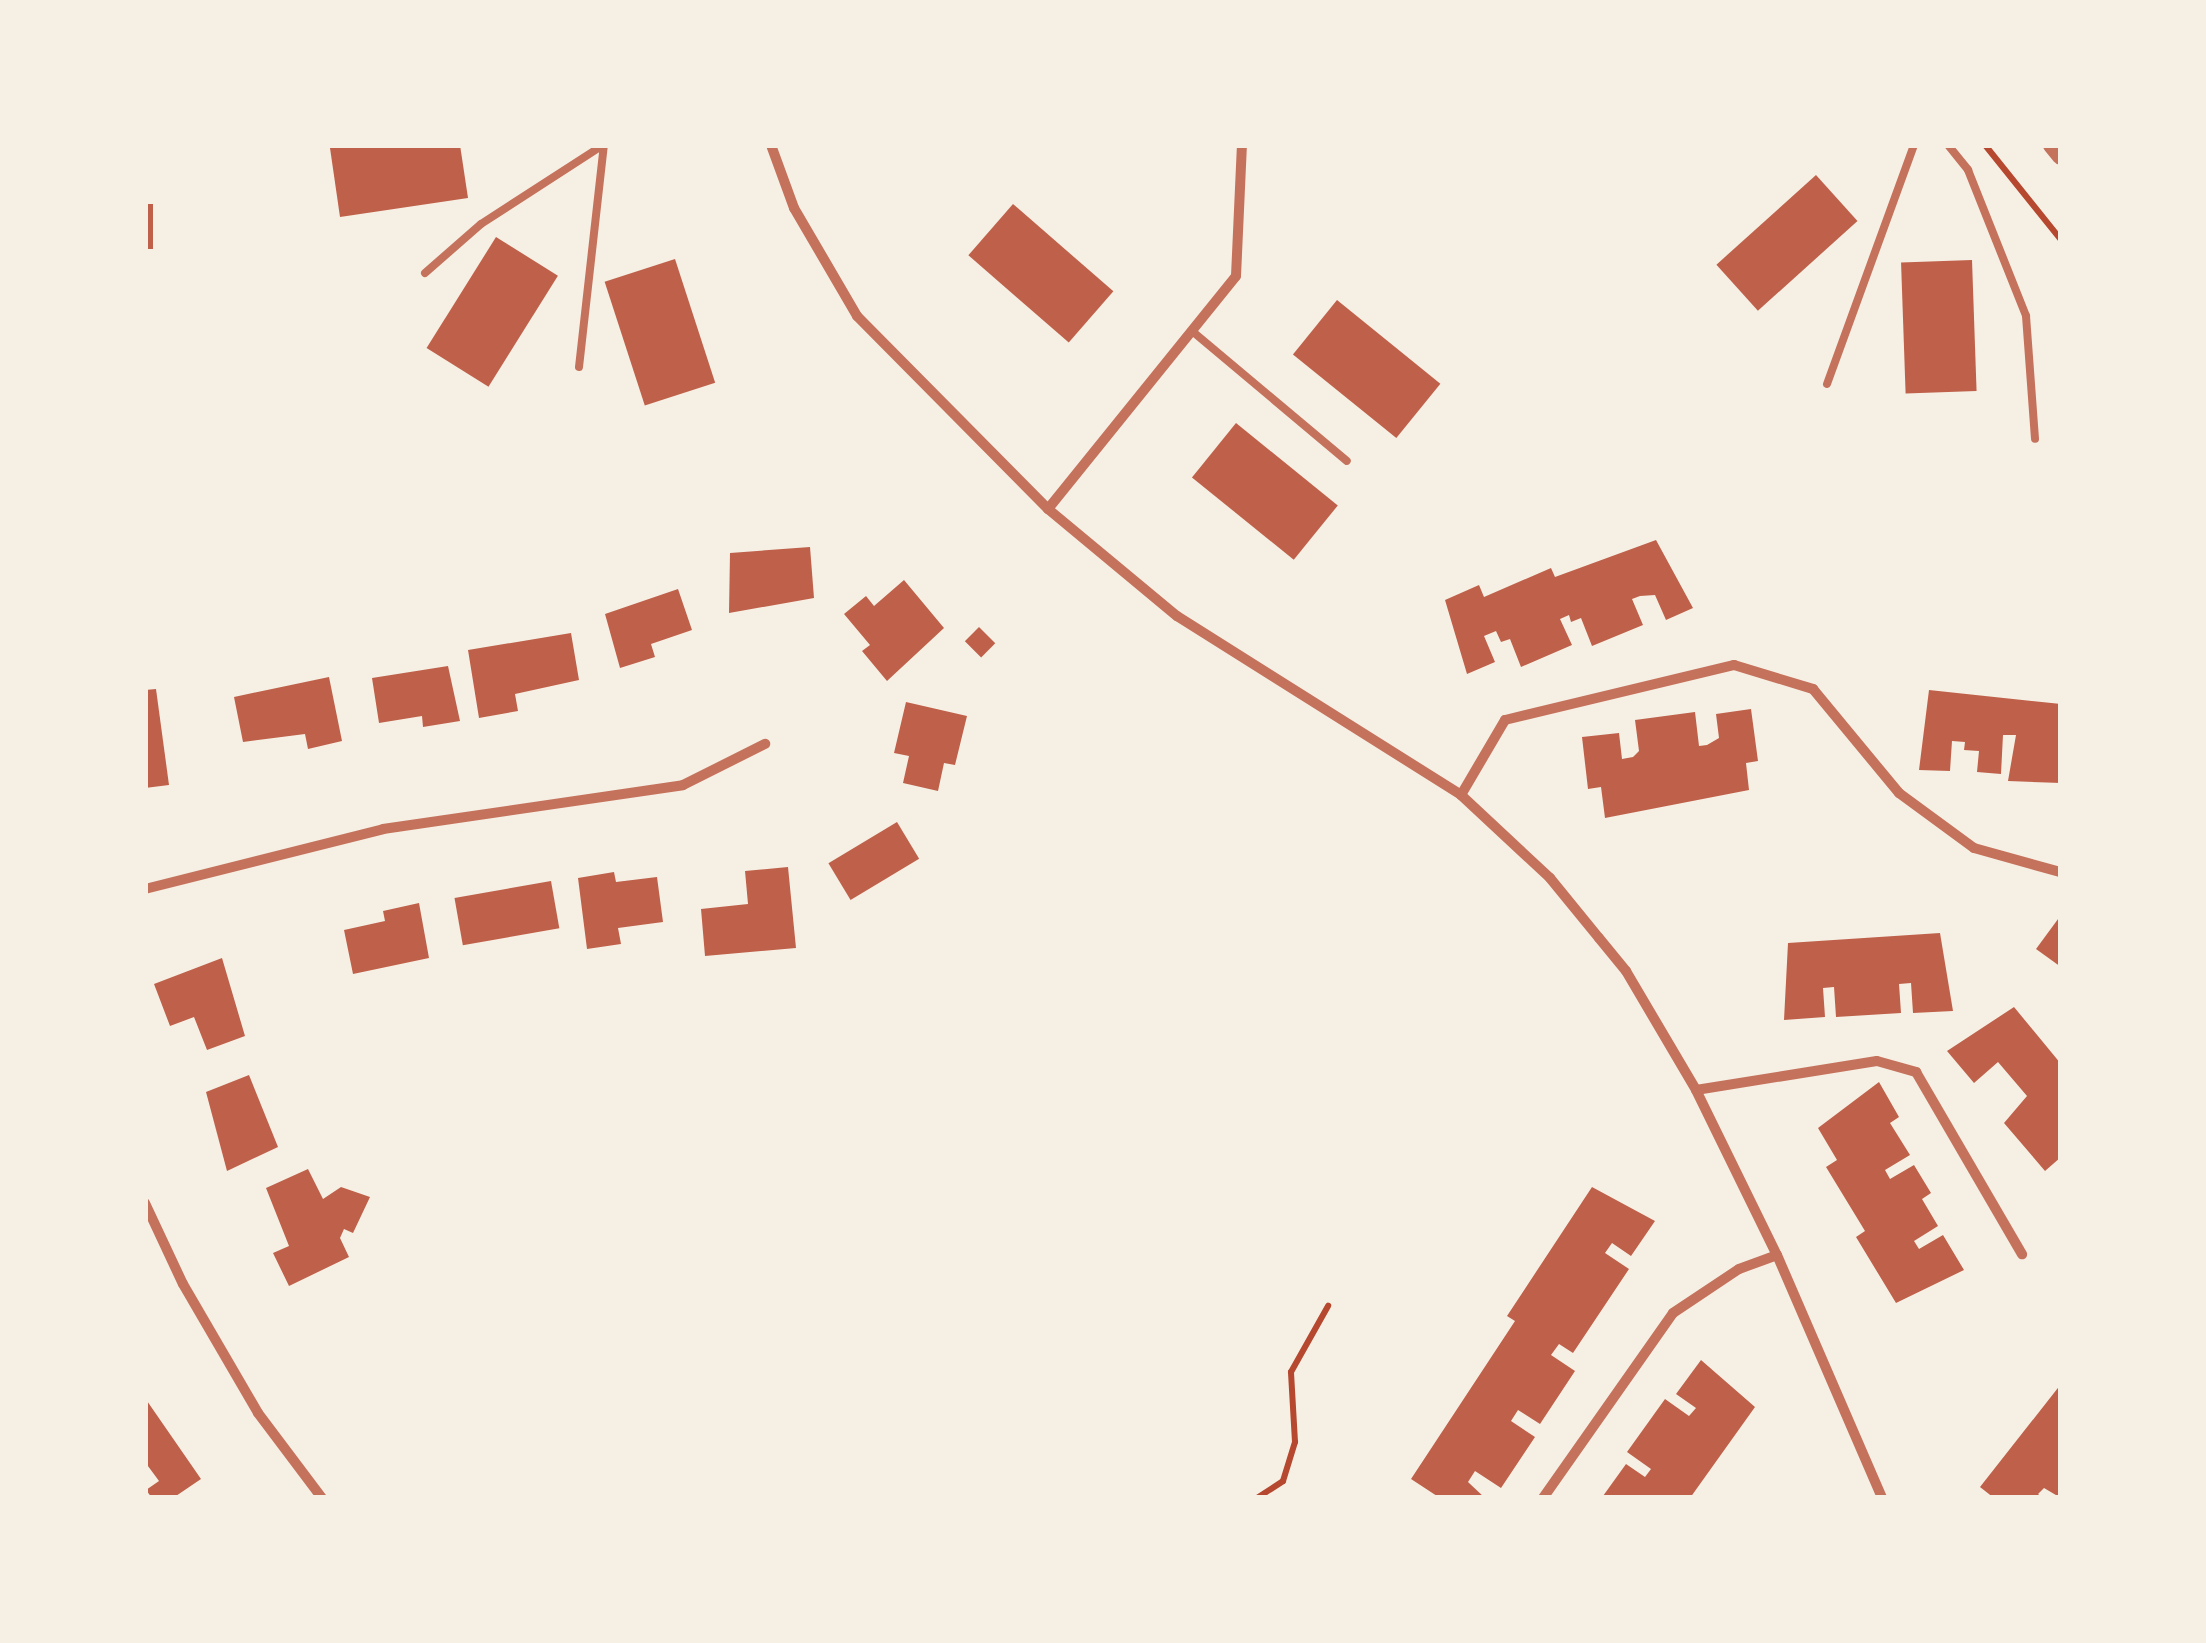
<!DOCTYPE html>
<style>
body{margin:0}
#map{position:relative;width:2206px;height:1643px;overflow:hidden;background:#f6efe4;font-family:"Open Sans",sans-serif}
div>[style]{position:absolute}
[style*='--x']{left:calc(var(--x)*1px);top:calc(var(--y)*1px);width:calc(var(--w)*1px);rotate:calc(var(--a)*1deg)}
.building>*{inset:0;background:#bf614a;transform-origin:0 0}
.path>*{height:6px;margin:-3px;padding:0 3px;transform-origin:3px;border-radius:3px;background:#b5482f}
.service>*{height:8px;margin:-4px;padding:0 4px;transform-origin:4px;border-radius:4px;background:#c5725c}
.minor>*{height:10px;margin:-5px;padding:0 5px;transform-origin:5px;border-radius:5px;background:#c5725c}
.tertiary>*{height:18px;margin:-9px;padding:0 9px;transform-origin:9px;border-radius:9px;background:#c5725c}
span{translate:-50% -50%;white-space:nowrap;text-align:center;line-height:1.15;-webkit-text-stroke:10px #f6efe4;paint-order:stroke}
.frame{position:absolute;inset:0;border:148px solid #f6efe4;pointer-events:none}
</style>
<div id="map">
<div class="building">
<div style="clip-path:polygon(460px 145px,468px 198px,340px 217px,330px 148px)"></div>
<div style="left:1816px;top:175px;width:62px;height:134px;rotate:48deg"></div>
<div style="left:145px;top:204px;width:8px;height:45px"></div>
<div style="left:1013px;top:204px;width:133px;height:68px;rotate:41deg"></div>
<div style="left:496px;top:237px;width:73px;height:131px;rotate:32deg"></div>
<div style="left:675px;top:259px;width:130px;height:74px;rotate:72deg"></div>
<div style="left:1972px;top:260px;width:131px;height:71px;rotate:88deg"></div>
<div style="left:1337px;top:300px;width:133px;height:70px;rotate:39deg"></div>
<div style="left:1236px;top:423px;width:131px;height:70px;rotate:39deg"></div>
<div style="clip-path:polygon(1656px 540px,1693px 608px,1666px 620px,1655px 595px,1640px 596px,1632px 599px,1643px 625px,1592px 646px,1581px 618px,1571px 622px,1569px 615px,1560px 619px,1572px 645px,1521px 667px,1510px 639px,1501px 642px,1496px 631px,1484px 636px,1495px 662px,1467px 674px,1445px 600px,1479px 585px,1484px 597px,1551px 568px,1555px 577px)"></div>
<div style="clip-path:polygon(810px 547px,814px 598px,729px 613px,730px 553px)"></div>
<div style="clip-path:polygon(904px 580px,944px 628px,887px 681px,862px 651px,870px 645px,844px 614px,866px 596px,874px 606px)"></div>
<div style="clip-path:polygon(678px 589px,692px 630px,651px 644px,655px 657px,620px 668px,605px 614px)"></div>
<div style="left:979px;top:627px;width:23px;height:20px;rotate:45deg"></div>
<div style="clip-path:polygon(571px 633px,579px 680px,515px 694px,518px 711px,479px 718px,468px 650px)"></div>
<div style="clip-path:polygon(448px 666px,460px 721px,423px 727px,422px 716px,379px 723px,372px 678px)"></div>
<div style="clip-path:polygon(329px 677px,342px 741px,308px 749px,305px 734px,243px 742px,234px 697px)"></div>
<div style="clip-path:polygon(156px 689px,169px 785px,145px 788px,145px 690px)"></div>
<div style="clip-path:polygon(1929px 690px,2061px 704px,2061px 783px,2008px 781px,2016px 735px,2003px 735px,2001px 774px,1977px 772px,1979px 751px,1964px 750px,1965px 742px,1952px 741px,1950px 771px,1919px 770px)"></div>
<div style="clip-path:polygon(906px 702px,967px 716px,955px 765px,944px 763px,938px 791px,903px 783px,909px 756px,894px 753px)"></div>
<div style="clip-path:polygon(1751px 709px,1758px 761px,1746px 763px,1749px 790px,1605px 818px,1601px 787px,1588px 789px,1582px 737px,1619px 733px,1622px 759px,1633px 757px,1639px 751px,1635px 720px,1695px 712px,1699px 746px,1707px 745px,1719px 738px,1716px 714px)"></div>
<div style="left:897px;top:822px;width:43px;height:80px;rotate:59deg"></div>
<div style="clip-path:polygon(788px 867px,796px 948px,705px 956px,701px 909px,748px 904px,745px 871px)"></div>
<div style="clip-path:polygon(614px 872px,616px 882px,657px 877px,663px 922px,618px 928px,621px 944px,587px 949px,578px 878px)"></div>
<div style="left:551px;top:881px;width:48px;height:98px;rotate:80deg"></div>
<div style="clip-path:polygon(419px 903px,429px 958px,353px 974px,344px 930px,385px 921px,383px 911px)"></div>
<div style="clip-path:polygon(2061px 915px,2061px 967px,2036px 949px)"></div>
<div style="clip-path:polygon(1940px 933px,1953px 1011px,1913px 1013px,1911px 983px,1899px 984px,1901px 1013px,1836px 1017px,1834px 987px,1823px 988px,1825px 1017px,1784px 1020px,1788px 943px)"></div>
<div style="clip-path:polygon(222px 958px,245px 1036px,207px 1050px,194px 1017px,170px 1026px,154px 984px)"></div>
<div style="clip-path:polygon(2014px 1007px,2061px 1064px,2061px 1157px,2045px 1171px,2004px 1123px,2027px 1096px,1998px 1062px,1974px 1083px,1947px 1051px)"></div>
<div style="clip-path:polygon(249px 1075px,278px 1147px,227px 1171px,206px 1092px)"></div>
<div style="clip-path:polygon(1879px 1082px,1899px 1117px,1890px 1123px,1910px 1155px,1885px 1170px,1890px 1179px,1914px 1165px,1931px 1193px,1922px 1199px,1938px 1226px,1914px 1241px,1919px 1249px,1943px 1235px,1964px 1270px,1896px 1303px,1856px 1237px,1865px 1231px,1826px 1167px,1837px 1160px,1818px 1128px)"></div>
<div style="clip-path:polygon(308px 1169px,323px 1199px,341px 1187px,370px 1197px,353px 1233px,344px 1229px,340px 1238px,349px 1257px,289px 1286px,273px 1253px,289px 1246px,266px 1188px)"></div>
<div style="clip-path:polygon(1592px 1187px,1655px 1221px,1631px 1256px,1612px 1243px,1605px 1253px,1629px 1269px,1573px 1353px,1559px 1344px,1551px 1355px,1575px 1371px,1540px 1424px,1518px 1410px,1511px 1421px,1535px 1437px,1501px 1488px,1475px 1471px,1468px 1482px,1485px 1498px,1440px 1498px,1411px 1479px,1515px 1321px,1507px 1316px)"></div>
<div style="clip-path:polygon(1701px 1360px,1755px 1407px,1690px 1498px,1603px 1496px,1626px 1464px,1645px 1477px,1651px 1469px,1627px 1452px,1665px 1399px,1689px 1416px,1696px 1408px,1676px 1394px)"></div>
<div style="clip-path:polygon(2061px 1384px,2061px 1498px,2044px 1488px,2038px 1494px,2043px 1498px,1994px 1498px,1980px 1487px)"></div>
<div style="clip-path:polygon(145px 1398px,201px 1479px,173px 1498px,152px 1498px,146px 1490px,159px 1481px,145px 1462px)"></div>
</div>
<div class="path">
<div style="--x:1985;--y:145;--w:122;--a:51.3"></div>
<div style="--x:1257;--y:1498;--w:31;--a:-33"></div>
<div style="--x:1283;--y:1481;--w:41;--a:-72.9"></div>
<div style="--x:1295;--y:1442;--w:70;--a:-93.3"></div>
<div style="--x:1291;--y:1372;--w:76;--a:-60.7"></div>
</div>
<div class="service">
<div style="--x:1948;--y:145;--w:32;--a:51"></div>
<div style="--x:1968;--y:170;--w:157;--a:68.3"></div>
<div style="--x:2026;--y:316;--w:123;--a:85.8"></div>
<div style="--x:425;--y:273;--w:74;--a:-41.2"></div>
<div style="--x:481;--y:224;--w:145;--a:-32.9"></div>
<div style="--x:1192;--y:331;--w:202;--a:40"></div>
<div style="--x:579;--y:367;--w:223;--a:-83.6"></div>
<div style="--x:1827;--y:384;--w:254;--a:-70"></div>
</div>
<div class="minor">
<div style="--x:771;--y:145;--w:67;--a:69.9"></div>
<div style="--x:794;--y:208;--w:125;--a:59.7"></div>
<div style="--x:857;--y:316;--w:272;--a:45.3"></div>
<div style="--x:1048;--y:509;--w:168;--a:39.7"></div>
<div style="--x:1177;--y:616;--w:336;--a:32.2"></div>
<div style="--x:1461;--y:795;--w:122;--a:43"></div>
<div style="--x:1550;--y:878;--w:77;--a:50.8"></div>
<div style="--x:1599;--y:938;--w:43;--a:50.7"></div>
<div style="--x:1626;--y:971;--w:138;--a:59.5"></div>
<div style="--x:1696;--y:1090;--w:184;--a:63.9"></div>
<div style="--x:1777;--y:1255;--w:265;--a:66.6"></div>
<div style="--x:1048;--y:509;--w:299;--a:-51.1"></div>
<div style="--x:1236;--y:276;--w:131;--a:-87.4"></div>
<div style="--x:1461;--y:795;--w:87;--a:-59.6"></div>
<div style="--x:1505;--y:720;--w:236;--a:-13.5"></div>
<div style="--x:1734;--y:665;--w:83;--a:16.9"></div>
<div style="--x:1813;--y:689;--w:135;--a:50.4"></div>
<div style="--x:1899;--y:793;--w:93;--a:36.3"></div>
<div style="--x:1974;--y:848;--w:89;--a:15.6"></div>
<div style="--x:145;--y:889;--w:245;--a:-14.1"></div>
<div style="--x:383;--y:829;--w:303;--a:-8.3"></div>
<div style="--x:683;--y:785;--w:92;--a:-26.6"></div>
<div style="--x:1696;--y:1090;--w:183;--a:-9.1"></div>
<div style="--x:1877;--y:1061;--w:41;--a:15.8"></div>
<div style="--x:1916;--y:1072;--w:211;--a:59.8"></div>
<div style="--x:145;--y:1203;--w:89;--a:64.9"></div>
<div style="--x:183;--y:1284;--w:149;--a:59.8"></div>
<div style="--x:258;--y:1413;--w:106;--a:53"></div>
<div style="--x:1543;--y:1498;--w:226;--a:-54.9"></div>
<div style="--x:1673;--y:1313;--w:79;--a:-33.7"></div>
<div style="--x:1739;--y:1269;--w:40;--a:-20.2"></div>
</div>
<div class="tertiary">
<div style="--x:2052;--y:145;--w:14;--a:51"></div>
</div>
<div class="frame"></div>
</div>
